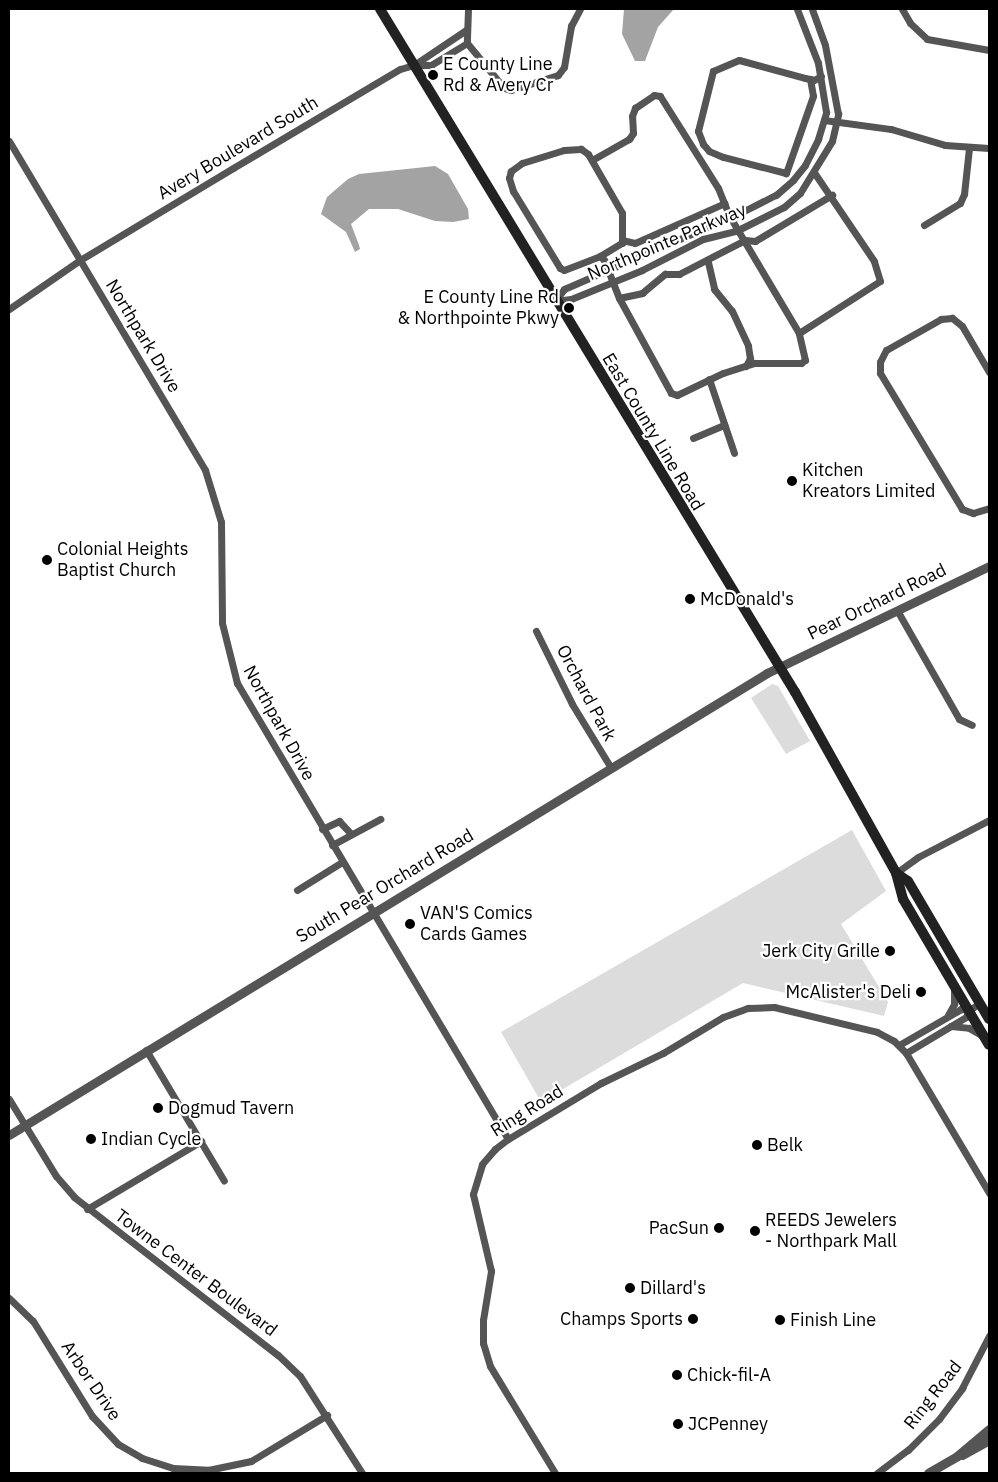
<!DOCTYPE html>
<style>
body{margin:0}
#map{position:relative;width:998px;height:1482px;overflow:hidden;background:#fff;font-family:"IBM Plex Sans",sans-serif}
div>[style]{position:absolute}
[style*='--x']{left:calc(var(--x)*1px);top:calc(var(--y)*1px);width:calc(var(--w)*1px);rotate:calc(var(--a)*1deg)}
.green>*{inset:0;background:#dcdcdc}
.water>*{inset:0;background:#a3a3a3}
.minor>*{height:7px;margin:-3.5px;padding:0 3.5px;transform-origin:3.5px;border-radius:3.5px;background:#555}
.tertiary>*{height:9px;margin:-4.5px;padding:0 4.5px;transform-origin:4.5px;border-radius:4.5px;background:#555}
.secondary>*{height:10px;margin:-5px;padding:0 5px;transform-origin:5px;border-radius:5px;background:#222}
.dots>*{width:14px;height:14px;translate:-50% -50%;box-sizing:border-box;border:2px solid #fff;border-radius:50%}
span{translate:-50% -50%;white-space:nowrap;text-align:center;line-height:1.15;-webkit-text-stroke:4.5px #fff;paint-order:stroke}
.poi-label{font-size:18px;color:#000}
.left{translate:0 -50%;text-align:left}
.right{translate:-100% -50%;text-align:right}
.street-label{font-size:18px;color:#000}
.frame{position:absolute;inset:0;border:10px solid #000;pointer-events:none}
</style>
<div id="map">
<div class="green">
<div style="clip-path:polygon(772px 684px,778px 686px,810px 741px,786px 754px,751px 698px)"></div>
<div style="clip-path:polygon(852px 830px,886px 891px,841px 924px,888px 1002px,884px 1016px,743px 983px,541px 1102px,501px 1032px)"></div>
</div>
<div class="water">
<div style="clip-path:polygon(624px 9px,674px 9px,658px 27px,645px 61px,635px 61px,622px 34px)"></div>
<div style="clip-path:polygon(435px 166px,448px 174px,468px 209px,469px 219px,453px 222px,435px 221px,398px 209px,369px 209px,351px 224px,359px 245px,360px 249px,355px 252px,346px 232px,321px 214px,327px 197px,348px 179px,359px 174px)"></div>
</div>
<div class="minor">
<div style="--x:468;--y:9;--w:34;--a:92"></div>
<div style="--x:467;--y:43;--w:58;--a:50.6"></div>
<div style="--x:504;--y:88;--w:7;--a:16"></div>
<div style="--x:511;--y:90;--w:49;--a:-17.7"></div>
<div style="--x:558;--y:75;--w:10;--a:-53"></div>
<div style="--x:564;--y:67;--w:42;--a:-80.3"></div>
<div style="--x:571;--y:26;--w:19;--a:-62"></div>
<div style="--x:902;--y:9;--w:16;--a:60"></div>
<div style="--x:910;--y:23;--w:23;--a:43"></div>
<div style="--x:927;--y:39;--w:63;--a:10.1"></div>
<div style="--x:466;--y:30;--w:63;--a:146.1"></div>
<div style="--x:414;--y:65;--w:17;--a:0"></div>
<div style="--x:431;--y:65;--w:42;--a:-31.4"></div>
<div style="--x:810;--y:79;--w:17;--a:80"></div>
<div style="--x:813;--y:96;--w:82;--a:109.3"></div>
<div style="--x:786;--y:173;--w:65;--a:-165.7"></div>
<div style="--x:723;--y:157;--w:15;--a:-157"></div>
<div style="--x:709;--y:151;--w:9;--a:-131"></div>
<div style="--x:703;--y:144;--w:14;--a:-111"></div>
<div style="--x:698;--y:131;--w:62;--a:-76"></div>
<div style="--x:713;--y:71;--w:28;--a:-23"></div>
<div style="--x:739;--y:60;--w:68;--a:15.3"></div>
<div style="--x:805;--y:78;--w:5;--a:11"></div>
<div style="--x:810;--y:79;--w:4;--a:14"></div>
<div style="--x:814;--y:80;--w:8;--a:-30"></div>
<div style="--x:824;--y:120;--w:68;--a:7.7"></div>
<div style="--x:891;--y:129;--w:56;--a:16.5"></div>
<div style="--x:945;--y:145;--w:44;--a:3.9"></div>
<div style="--x:9;--y:141;--w:383;--a:59.2"></div>
<div style="--x:205;--y:470;--w:54;--a:72.9"></div>
<div style="--x:221;--y:522;--w:101;--a:89.4"></div>
<div style="--x:222;--y:623;--w:62;--a:76"></div>
<div style="--x:237;--y:683;--w:530;--a:59.28"></div>
<div style="--x:592;--y:160;--w:43;--a:-29.6"></div>
<div style="--x:629;--y:139;--w:7;--a:-56"></div>
<div style="--x:633;--y:133;--w:17;--a:-93"></div>
<div style="--x:632;--y:116;--w:9;--a:-69"></div>
<div style="--x:635;--y:108;--w:23;--a:-34"></div>
<div style="--x:654;--y:95;--w:6;--a:9"></div>
<div style="--x:660;--y:96;--w:109;--a:57.8"></div>
<div style="--x:718;--y:188;--w:31;--a:68"></div>
<div style="--x:730;--y:217;--w:135;--a:59.3"></div>
<div style="--x:924;--y:225;--w:42;--a:-31.4"></div>
<div style="--x:960;--y:203;--w:10;--a:-66"></div>
<div style="--x:964;--y:194;--w:46;--a:-83.8"></div>
<div style="--x:622;--y:240;--w:13;--a:13"></div>
<div style="--x:635;--y:243;--w:98;--a:-24"></div>
<div style="--x:600;--y:256;--w:26;--a:-31"></div>
<div style="--x:622;--y:243;--w:30;--a:-90"></div>
<div style="--x:622;--y:213;--w:68;--a:-120"></div>
<div style="--x:588;--y:154;--w:9;--a:-144"></div>
<div style="--x:581;--y:149;--w:17;--a:177"></div>
<div style="--x:564;--y:150;--w:44;--a:162.8"></div>
<div style="--x:522;--y:163;--w:14;--a:144"></div>
<div style="--x:511;--y:171;--w:7;--a:106"></div>
<div style="--x:509;--y:178;--w:14;--a:73"></div>
<div style="--x:513;--y:191;--w:90;--a:58.6"></div>
<div style="--x:560;--y:268;--w:4;--a:27"></div>
<div style="--x:564;--y:270;--w:39;--a:-21"></div>
<div style="--x:600;--y:256;--w:6;--a:45"></div>
<div style="--x:604;--y:260;--w:41;--a:68.5"></div>
<div style="--x:619;--y:298;--w:108;--a:61.3"></div>
<div style="--x:671;--y:393;--w:6;--a:18"></div>
<div style="--x:677;--y:395;--w:51;--a:-25.6"></div>
<div style="--x:723;--y:373;--w:33;--a:-18"></div>
<div style="--x:754;--y:363;--w:47;--a:0"></div>
<div style="--x:801;--y:363;--w:5;--a:-37"></div>
<div style="--x:805;--y:360;--w:28;--a:-103"></div>
<div style="--x:799;--y:333;--w:96;--a:-32.7"></div>
<div style="--x:880;--y:281;--w:21;--a:-107"></div>
<div style="--x:874;--y:261;--w:105;--a:-124.1"></div>
<div style="--x:708;--y:262;--w:28;--a:77"></div>
<div style="--x:714;--y:289;--w:28;--a:51"></div>
<div style="--x:732;--y:311;--w:38;--a:65"></div>
<div style="--x:748;--y:346;--w:12;--a:81"></div>
<div style="--x:750;--y:358;--w:9;--a:117"></div>
<div style="--x:619;--y:298;--w:24;--a:-12"></div>
<div style="--x:642;--y:293;--w:30;--a:-40"></div>
<div style="--x:665;--y:274;--w:14;--a:0"></div>
<div style="--x:679;--y:274;--w:74;--a:-27.3"></div>
<div style="--x:745;--y:240;--w:10;--a:6"></div>
<div style="--x:755;--y:241;--w:90;--a:-30.9"></div>
<div style="--x:555;--y:301;--w:16;--a:-7"></div>
<div style="--x:571;--y:299;--w:77;--a:-22.2"></div>
<div style="--x:642;--y:270;--w:68;--a:-26.9"></div>
<div style="--x:703;--y:239;--w:36;--a:-14"></div>
<div style="--x:738;--y:230;--w:51;--a:-26.6"></div>
<div style="--x:784;--y:207;--w:21;--a:-41"></div>
<div style="--x:800;--y:193;--w:61;--a:-58.4"></div>
<div style="--x:832;--y:141;--w:28;--a:-77"></div>
<div style="--x:838;--y:114;--w:70;--a:-100.7"></div>
<div style="--x:825;--y:45;--w:38;--a:-110"></div>
<div style="--x:555;--y:301;--w:15;--a:-53"></div>
<div style="--x:564;--y:289;--w:194;--a:-23.4"></div>
<div style="--x:742;--y:212;--w:38;--a:-27"></div>
<div style="--x:776;--y:195;--w:23;--a:-41"></div>
<div style="--x:793;--y:180;--w:19;--a:-51"></div>
<div style="--x:805;--y:165;--w:29;--a:-63"></div>
<div style="--x:818;--y:139;--w:28;--a:-73"></div>
<div style="--x:826;--y:112;--w:50;--a:-99.3"></div>
<div style="--x:818;--y:63;--w:58;--a:-111.3"></div>
<div style="--x:9;--y:309;--w:86;--a:-34.6"></div>
<div style="--x:80;--y:260;--w:179;--a:-31"></div>
<div style="--x:233;--y:168;--w:194;--a:-30.7"></div>
<div style="--x:400;--y:69;--w:15;--a:-16"></div>
<div style="--x:989;--y:372;--w:53;--a:-120.4"></div>
<div style="--x:962;--y:326;--w:13;--a:-141"></div>
<div style="--x:952;--y:318;--w:11;--a:175"></div>
<div style="--x:941;--y:319;--w:63;--a:150.6"></div>
<div style="--x:886;--y:350;--w:13;--a:117"></div>
<div style="--x:880;--y:362;--w:11;--a:90"></div>
<div style="--x:880;--y:373;--w:159;--a:58.9"></div>
<div style="--x:962;--y:509;--w:12;--a:20"></div>
<div style="--x:973;--y:513;--w:17;--a:-17"></div>
<div style="--x:709;--y:379;--w:78;--a:71.3"></div>
<div style="--x:693;--y:438;--w:34;--a:-23"></div>
<div style="--x:898;--y:612;--w:123;--a:60.3"></div>
<div style="--x:959;--y:719;--w:14;--a:25"></div>
<div style="--x:536;--y:631;--w:81;--a:63.7"></div>
<div style="--x:572;--y:704;--w:75;--a:58.6"></div>
<div style="--x:322;--y:829;--w:19;--a:-25"></div>
<div style="--x:339;--y:821;--w:16;--a:47"></div>
<div style="--x:332;--y:845;--w:55;--a:-28.4"></div>
<div style="--x:896;--y:873;--w:27;--a:-36"></div>
<div style="--x:918;--y:857;--w:80;--a:-27.5"></div>
<div style="--x:297;--y:890;--w:53;--a:-31.9"></div>
<div style="--x:948;--y:1015;--w:13;--a:-61"></div>
<div style="--x:954;--y:1004;--w:16;--a:-90"></div>
<div style="--x:951;--y:1026;--w:18;--a:6"></div>
<div style="--x:969;--y:1028;--w:16;--a:30"></div>
<div style="--x:899;--y:1045;--w:72;--a:-30.1"></div>
<div style="--x:961;--y:1009;--w:8;--a:7"></div>
<div style="--x:146;--y:1050;--w:152;--a:59.2"></div>
<div style="--x:906;--y:1053;--w:70;--a:-31"></div>
<div style="--x:966;--y:1017;--w:8;--a:-67"></div>
<div style="--x:969;--y:1010;--w:13;--a:-32"></div>
<div style="--x:9;--y:1099;--w:90;--a:58.6"></div>
<div style="--x:56;--y:1176;--w:28;--a:49"></div>
<div style="--x:74;--y:1197;--w:258;--a:37.8"></div>
<div style="--x:278;--y:1355;--w:30;--a:44"></div>
<div style="--x:300;--y:1376;--w:115;--a:57.4"></div>
<div style="--x:87;--y:1209;--w:133;--a:-30.8"></div>
<div style="--x:9;--y:1298;--w:33;--a:44"></div>
<div style="--x:33;--y:1321;--w:112;--a:58.2"></div>
<div style="--x:92;--y:1416;--w:38;--a:47"></div>
<div style="--x:118;--y:1444;--w:28;--a:30"></div>
<div style="--x:142;--y:1458;--w:33;--a:18"></div>
<div style="--x:173;--y:1468;--w:35;--a:3"></div>
<div style="--x:208;--y:1470;--w:44;--a:-11.8"></div>
<div style="--x:251;--y:1461;--w:89;--a:-31.2"></div>
<div style="--x:555;--y:1473;--w:125;--a:-121.3"></div>
<div style="--x:490;--y:1366;--w:24;--a:-107"></div>
<div style="--x:483;--y:1343;--w:23;--a:-90"></div>
<div style="--x:483;--y:1320;--w:50;--a:-80.7"></div>
<div style="--x:491;--y:1271;--w:79;--a:-103.2"></div>
<div style="--x:473;--y:1194;--w:31;--a:-73"></div>
<div style="--x:482;--y:1164;--w:20;--a:-49"></div>
<div style="--x:495;--y:1149;--w:16;--a:-38"></div>
<div style="--x:508;--y:1139;--w:109;--a:-31.1"></div>
<div style="--x:601;--y:1083;--w:69;--a:-25.8"></div>
<div style="--x:663;--y:1053;--w:70;--a:-31"></div>
<div style="--x:723;--y:1017;--w:27;--a:-20"></div>
<div style="--x:748;--y:1008;--w:26;--a:-2"></div>
<div style="--x:774;--y:1007;--w:106;--a:13.6"></div>
<div style="--x:877;--y:1032;--w:19;--a:28"></div>
<div style="--x:894;--y:1041;--w:17;--a:45"></div>
<div style="--x:906;--y:1053;--w:163;--a:59.3"></div>
<div style="--x:877;--y:1473;--w:39;--a:-37"></div>
<div style="--x:908;--y:1450;--w:44;--a:-45"></div>
<div style="--x:939;--y:1419;--w:39;--a:-53"></div>
<div style="--x:962;--y:1388;--w:59;--a:-62.6"></div>
</div>
<div class="tertiary">
<div style="--x:9;--y:1135;--w:888;--a:-31.36"></div>
<div style="--x:767;--y:673;--w:246;--a:-25.7"></div>
<div style="--x:962;--y:1455;--w:31;--a:-29"></div>
<div style="--x:928;--y:1473;--w:34;--a:-30"></div>
<div style="--x:957;--y:1456;--w:42;--a:-40.2"></div>
</div>
<div class="secondary">
<div style="--x:380;--y:9;--w:799;--a:58.72"></div>
<div style="--x:795;--y:692;--w:207;--a:60.8"></div>
<div style="--x:896;--y:873;--w:27;--a:75"></div>
<div style="--x:903;--y:899;--w:169;--a:59.5"></div>
<div style="--x:896;--y:873;--w:14;--a:34"></div>
<div style="--x:908;--y:881;--w:160;--a:59.6"></div>
</div>
<div class="dots">
<div style="left:433px;top:75px;background:#000"></div>
<div style="left:569px;top:308px;background:#000"></div>
<div style="left:792px;top:481px;background:#000"></div>
<div style="left:47px;top:560px;background:#000"></div>
<div style="left:690px;top:599px;background:#000"></div>
<div style="left:410px;top:924px;background:#000"></div>
<div style="left:890px;top:951px;background:#000"></div>
<div style="left:921px;top:992px;background:#000"></div>
<div style="left:158px;top:1108px;background:#000"></div>
<div style="left:91px;top:1139px;background:#000"></div>
<div style="left:757px;top:1145px;background:#000"></div>
<div style="left:719px;top:1228px;background:#000"></div>
<div style="left:755px;top:1231px;background:#000"></div>
<div style="left:630px;top:1288px;background:#000"></div>
<div style="left:693px;top:1319px;background:#000"></div>
<div style="left:780px;top:1320px;background:#000"></div>
<div style="left:677px;top:1375px;background:#000"></div>
<div style="left:678px;top:1424px;background:#000"></div>
</div>
<div class="poi-label">
<span class="left" style="left:443px;top:75px">E County Line<br>Rd &amp; Avery Cr</span>
<span class="right" style="left:559px;top:308px">E County Line Rd<br>&amp; Northpointe Pkwy</span>
<span class="left" style="left:802px;top:481px">Kitchen<br>Kreators Limited</span>
<span class="left" style="left:57px;top:560px">Colonial Heights<br>Baptist Church</span>
<span class="left" style="left:700px;top:599px">McDonald's</span>
<span class="left" style="left:420px;top:924px">VAN'S Comics<br>Cards Games</span>
<span class="right" style="left:880px;top:951px">Jerk City Grille</span>
<span class="right" style="left:911px;top:992px">McAlister's Deli</span>
<span class="left" style="left:168px;top:1108px">Dogmud Tavern</span>
<span class="left" style="left:101px;top:1139px">Indian Cycle</span>
<span class="left" style="left:767px;top:1145px">Belk</span>
<span class="left" style="left:765px;top:1231px">REEDS Jewelers<br>- Northpark Mall</span>
<span class="right" style="left:709px;top:1228px">PacSun</span>
<span class="left" style="left:640px;top:1288px">Dillard's</span>
<span class="right" style="left:683px;top:1319px">Champs Sports</span>
<span class="left" style="left:790px;top:1320px">Finish Line</span>
<span class="left" style="left:687px;top:1375px">Chick-fil-A</span>
<span class="left" style="left:688px;top:1424px">JCPenney</span>
</div>
<div class="street-label">
<span style="left:238px;top:148px;rotate:-31deg">Avery Boulevard South</span>
<span style="left:667px;top:242px;rotate:-23deg">Northpointe Parkway</span>
<span style="left:143px;top:336px;rotate:59deg">Northpark Drive</span>
<span style="left:653px;top:432px;rotate:59deg">East County Line Road</span>
<span style="left:877px;top:602px;rotate:-26deg">Pear Orchard Road</span>
<span style="left:586px;top:693px;rotate:62deg">Orchard Park</span>
<span style="left:279px;top:723px;rotate:61deg">Northpark Drive</span>
<span style="left:385px;top:886px;rotate:-31deg">South Pear Orchard Road</span>
<span style="left:527px;top:1111px;rotate:-32deg">Ring Road</span>
<span style="left:196px;top:1273px;rotate:37deg">Towne Center Boulevard</span>
<span style="left:91px;top:1381px;rotate:56deg">Arbor Drive</span>
<span style="left:933px;top:1395px;rotate:-52deg">Ring Road</span>
</div>
<div class="frame"></div>
</div>
